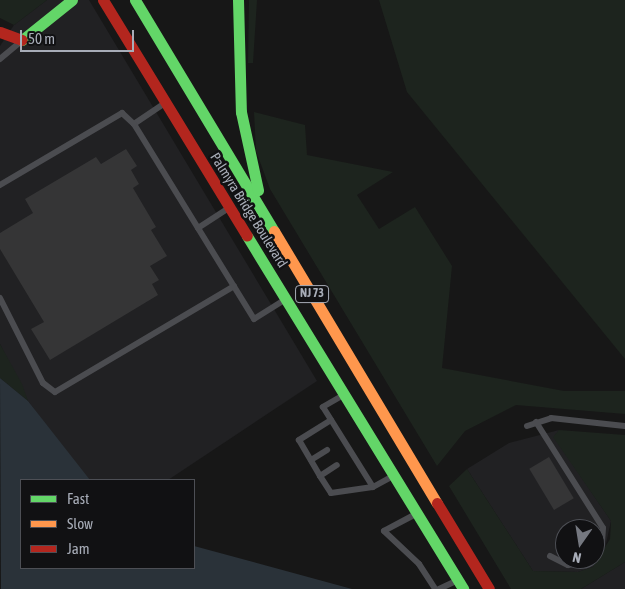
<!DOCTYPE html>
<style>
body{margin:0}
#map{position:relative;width:625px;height:589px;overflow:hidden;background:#171717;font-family:"Asap Condensed",sans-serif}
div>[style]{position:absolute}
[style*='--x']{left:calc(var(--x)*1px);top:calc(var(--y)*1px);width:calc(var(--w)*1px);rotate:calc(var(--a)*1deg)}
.built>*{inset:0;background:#212123}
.green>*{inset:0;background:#1d241e}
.water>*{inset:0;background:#2a3239}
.building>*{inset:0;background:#353536;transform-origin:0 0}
.lane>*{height:6px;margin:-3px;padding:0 3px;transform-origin:3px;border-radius:3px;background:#4b4c50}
.fast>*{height:11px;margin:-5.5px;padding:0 5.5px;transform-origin:5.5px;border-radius:5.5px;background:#63d668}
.slow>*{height:11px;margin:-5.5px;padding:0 5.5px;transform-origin:5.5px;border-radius:5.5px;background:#ff974d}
.jam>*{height:11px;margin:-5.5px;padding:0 5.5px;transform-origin:5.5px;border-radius:5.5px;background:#b3261e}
span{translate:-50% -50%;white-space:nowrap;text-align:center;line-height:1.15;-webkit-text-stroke:5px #111113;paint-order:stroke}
.shield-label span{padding:1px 4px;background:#111113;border:1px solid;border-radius:4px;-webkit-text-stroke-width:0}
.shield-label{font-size:12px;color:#a8adb8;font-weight:700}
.street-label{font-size:14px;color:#a8adb8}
.legend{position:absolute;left:20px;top:479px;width:175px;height:90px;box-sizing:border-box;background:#111113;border:1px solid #4d4f55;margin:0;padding:6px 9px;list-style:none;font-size:15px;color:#a8adb8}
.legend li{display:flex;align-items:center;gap:10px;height:25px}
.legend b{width:25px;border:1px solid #4d4f55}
.north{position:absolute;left:555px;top:519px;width:50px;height:50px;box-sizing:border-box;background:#111113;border:1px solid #4d4f55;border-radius:50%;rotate:193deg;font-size:14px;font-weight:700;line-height:20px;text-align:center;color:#a8adb8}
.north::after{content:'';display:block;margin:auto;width:18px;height:22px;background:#757880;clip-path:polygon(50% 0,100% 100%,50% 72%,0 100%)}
.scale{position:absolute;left:20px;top:30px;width:114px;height:22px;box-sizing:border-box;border:2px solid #a8adb8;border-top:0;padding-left:6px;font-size:15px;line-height:18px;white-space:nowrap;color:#a8adb8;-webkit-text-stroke:4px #111113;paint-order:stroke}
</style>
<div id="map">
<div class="built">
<div style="clip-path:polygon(47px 0,89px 0,317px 381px,168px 480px,90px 480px,84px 477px,28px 401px,0 344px,0 46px,14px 25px)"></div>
<div style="clip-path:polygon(evenodd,559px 430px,554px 437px,611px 521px,604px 553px,593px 567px,578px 572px,533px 571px,467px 469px,509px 443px,559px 430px,565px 529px,595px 529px,595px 559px,565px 559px,565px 529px)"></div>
<div style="clip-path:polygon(625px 562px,625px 589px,581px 589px)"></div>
</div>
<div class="green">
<div style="clip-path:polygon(0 0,47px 0,14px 25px,0 18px)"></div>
<div style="clip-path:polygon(249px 0,257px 0,253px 63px,248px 63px)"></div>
<div style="clip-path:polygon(379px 0,625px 0,625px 359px,407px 92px)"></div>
<div style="clip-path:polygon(254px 112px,305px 125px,307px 155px,393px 172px,357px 195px,379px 229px,415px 207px,452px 266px,442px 368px,564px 391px,625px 391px,625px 414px,516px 405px,465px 431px,437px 466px,270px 189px,256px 151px)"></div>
<div style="clip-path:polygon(0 344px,22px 384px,28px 401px,0 378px)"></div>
<div style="clip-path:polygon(559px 430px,625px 435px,625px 562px,581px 589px,511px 589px,449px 486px,467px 469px,533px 571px,578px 572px,593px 567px,610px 539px,611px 521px,553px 437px)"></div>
</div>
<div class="water">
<div style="clip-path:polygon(0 378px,28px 401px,90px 480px,21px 480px,21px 568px,194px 568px,194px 546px,352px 589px,1px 589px)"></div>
</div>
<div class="building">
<div style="clip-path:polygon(126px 149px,137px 166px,131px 170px,139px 184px,133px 188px,156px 227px,151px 230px,167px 256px,150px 266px,159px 280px,152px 284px,158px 295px,50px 360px,31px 329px,44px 322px,0 249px,0 233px,33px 213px,25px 199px,96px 157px,101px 164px)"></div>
<div style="left:549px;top:457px;width:48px;height:23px;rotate:59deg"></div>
</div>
<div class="lane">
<div style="--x:0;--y:59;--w:23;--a:-40"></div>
<div style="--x:162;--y:105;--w:34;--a:146"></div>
<div style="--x:134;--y:124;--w:229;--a:58.4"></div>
<div style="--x:254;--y:319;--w:32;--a:-32"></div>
<div style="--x:0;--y:185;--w:142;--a:-30.5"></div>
<div style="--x:122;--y:113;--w:16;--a:43"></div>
<div style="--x:198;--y:228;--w:33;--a:-33"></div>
<div style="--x:0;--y:298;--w:95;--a:63.2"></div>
<div style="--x:43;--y:383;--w:15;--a:37"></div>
<div style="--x:55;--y:392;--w:208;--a:-30.6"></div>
<div style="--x:340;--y:397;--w:20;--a:150"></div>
<div style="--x:323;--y:407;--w:94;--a:58"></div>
<div style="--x:373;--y:487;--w:18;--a:-29"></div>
<div style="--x:331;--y:420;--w:38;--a:148"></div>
<div style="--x:299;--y:440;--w:42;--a:59.7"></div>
<div style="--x:320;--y:476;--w:20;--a:57"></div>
<div style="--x:331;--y:493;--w:42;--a:-8.1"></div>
<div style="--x:536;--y:422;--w:125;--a:57.7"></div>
<div style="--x:603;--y:528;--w:15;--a:94"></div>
<div style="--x:602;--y:543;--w:16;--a:117"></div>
<div style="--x:527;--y:426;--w:25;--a:-18"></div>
<div style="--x:551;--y:418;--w:74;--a:6.2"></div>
<div style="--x:311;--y:460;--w:19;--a:-32"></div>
<div style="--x:320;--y:476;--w:20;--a:-33"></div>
<div style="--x:414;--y:515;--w:34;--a:152"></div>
<div style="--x:384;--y:531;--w:48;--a:43.3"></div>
<div style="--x:419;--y:564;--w:30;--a:57"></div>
<div style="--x:550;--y:556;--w:20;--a:27"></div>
<div style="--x:568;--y:565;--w:26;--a:-13"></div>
<div style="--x:439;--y:589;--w:17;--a:-25"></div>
</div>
<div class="fast">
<div style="--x:135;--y:0;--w:270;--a:59"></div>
<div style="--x:238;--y:0;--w:112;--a:88.5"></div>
<div style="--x:241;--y:112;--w:80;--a:77.7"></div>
<div style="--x:22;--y:40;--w:64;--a:-38.7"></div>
<div style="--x:247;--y:236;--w:414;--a:58.5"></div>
</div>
<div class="slow">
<div style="--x:274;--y:231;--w:317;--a:59.1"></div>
</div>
<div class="jam">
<div style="--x:103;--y:0;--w:276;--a:58.6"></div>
<div style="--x:0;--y:32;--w:23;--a:20"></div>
<div style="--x:437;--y:503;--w:100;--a:58.8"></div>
</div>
<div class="shield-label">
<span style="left:312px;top:294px">NJ 73</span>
</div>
<div class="street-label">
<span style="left:249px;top:210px;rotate:58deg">Palmyra Bridge Boulevard</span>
</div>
<ul class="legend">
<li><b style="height:6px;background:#63d668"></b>Fast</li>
<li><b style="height:6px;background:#ff974d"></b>Slow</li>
<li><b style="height:6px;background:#b3261e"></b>Jam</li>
</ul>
<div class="north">N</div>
<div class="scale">50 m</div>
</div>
